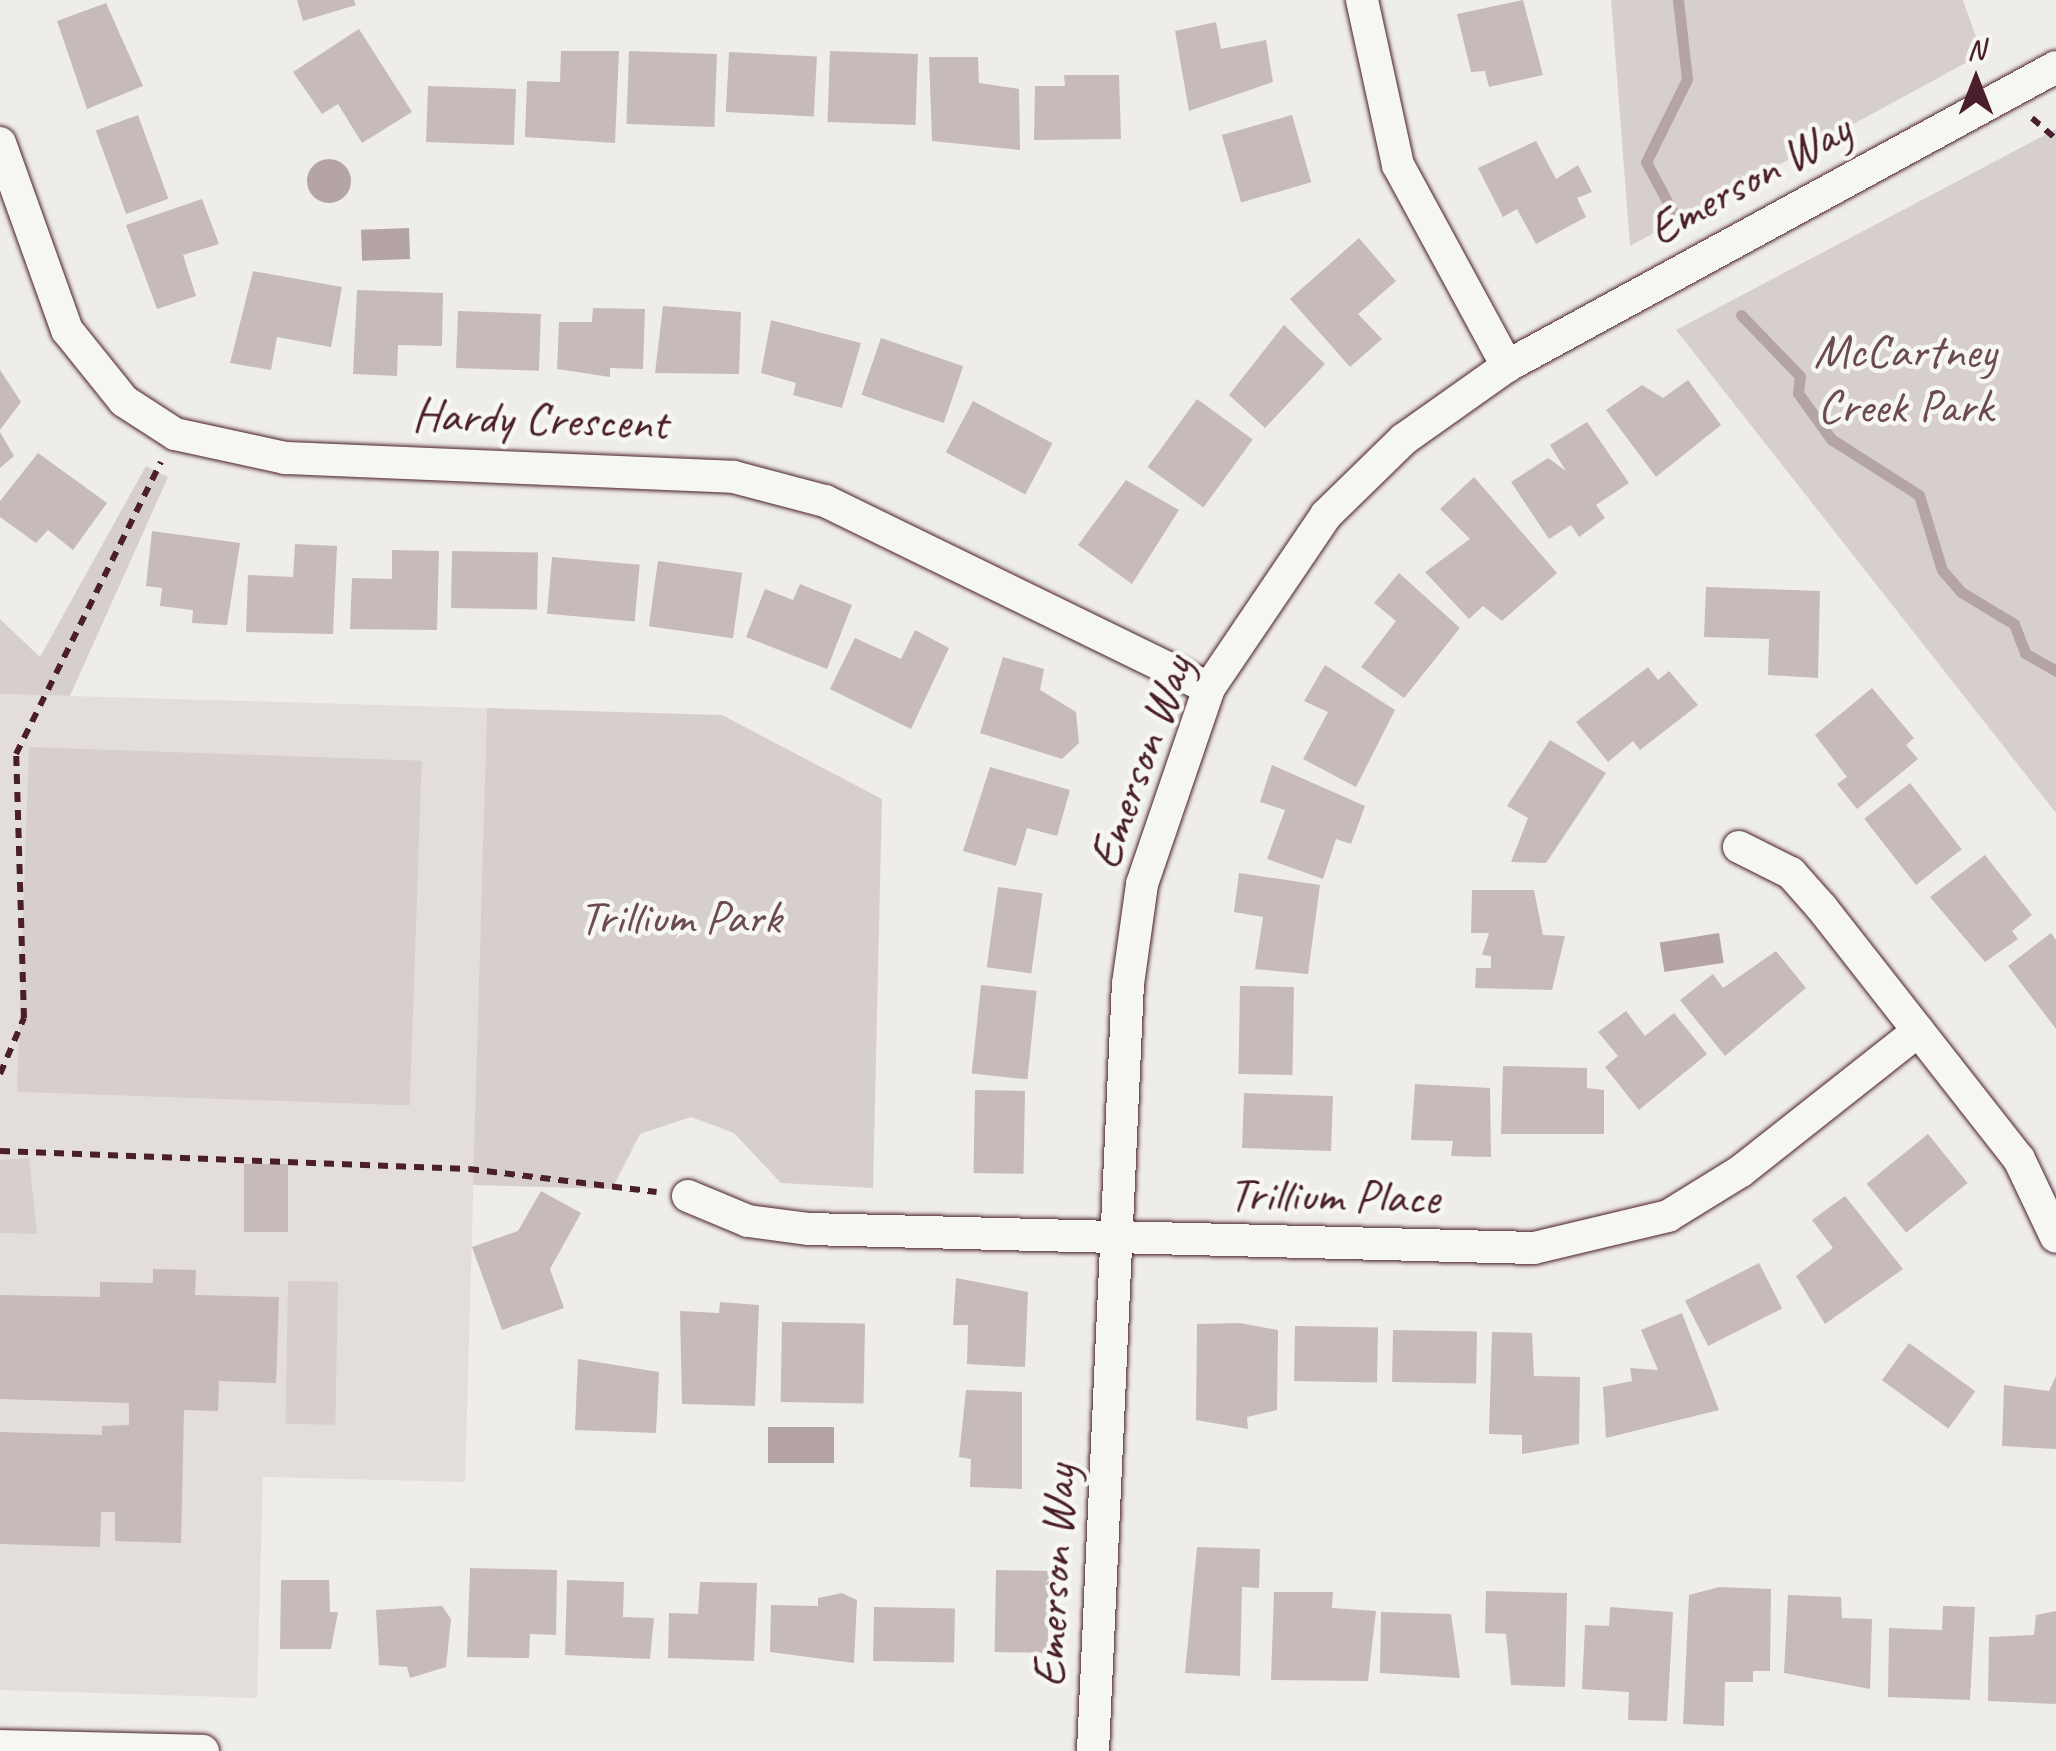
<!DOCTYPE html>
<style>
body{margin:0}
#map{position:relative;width:2056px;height:1751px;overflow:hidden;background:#efedea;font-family:Caveat,sans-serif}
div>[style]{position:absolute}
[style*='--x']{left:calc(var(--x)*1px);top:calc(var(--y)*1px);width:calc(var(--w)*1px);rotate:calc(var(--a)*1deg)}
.built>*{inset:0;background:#e3dedc}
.green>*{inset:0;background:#d7cfce;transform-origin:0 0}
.water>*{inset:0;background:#b4a4a5;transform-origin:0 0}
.round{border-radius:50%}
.stream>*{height:11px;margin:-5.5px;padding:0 5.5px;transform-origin:5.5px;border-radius:5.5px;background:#b4a4a5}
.building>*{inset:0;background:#c6babb;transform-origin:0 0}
.path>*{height:6px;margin-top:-3px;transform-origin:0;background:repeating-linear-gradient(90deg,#4a1f2b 0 10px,transparent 0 18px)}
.roads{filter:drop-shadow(0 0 2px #4a1f2b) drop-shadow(0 0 2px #4a1f2b)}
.minor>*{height:32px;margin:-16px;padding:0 16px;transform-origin:16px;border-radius:16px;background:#f6f6f2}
span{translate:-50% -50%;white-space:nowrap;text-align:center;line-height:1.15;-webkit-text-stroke:9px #f6f6f2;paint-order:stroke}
.street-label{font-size:48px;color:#4a1f2b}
.park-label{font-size:48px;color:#6d4b54}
.north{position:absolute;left:1926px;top:30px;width:100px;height:100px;-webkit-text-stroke:8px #f6f6f2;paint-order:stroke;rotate:0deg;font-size:28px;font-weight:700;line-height:40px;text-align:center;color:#4a1f2b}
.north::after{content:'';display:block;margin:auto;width:35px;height:45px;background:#4a1f2b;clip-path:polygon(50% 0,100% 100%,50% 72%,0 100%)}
</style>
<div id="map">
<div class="built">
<div style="clip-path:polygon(0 694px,487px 708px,465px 1482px,263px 1477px,257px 1698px,0 1690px)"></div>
</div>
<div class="green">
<div style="clip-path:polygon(1611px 0,1963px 0,1982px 54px,1630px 246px)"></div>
<div style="clip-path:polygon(2056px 129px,2056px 813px,1676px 330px)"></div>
<div style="clip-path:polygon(146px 466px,168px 477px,70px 696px,0 694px,0 619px,40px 657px)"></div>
<div style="clip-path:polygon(487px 708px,722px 715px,882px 799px,873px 1188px,781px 1183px,734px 1133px,691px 1117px,640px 1134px,612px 1189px,473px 1185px)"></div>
<div style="left:29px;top:747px;width:393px;height:345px;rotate:2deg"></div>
<div style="clip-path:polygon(29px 1158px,37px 1234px,0 1233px,0 1160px)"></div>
<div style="left:288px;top:1281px;width:50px;height:143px;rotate:1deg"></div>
</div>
<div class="water">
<div class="round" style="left:307px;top:159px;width:44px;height:44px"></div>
<div style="left:409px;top:228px;width:31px;height:48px;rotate:88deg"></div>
<div style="left:1719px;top:933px;width:30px;height:60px;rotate:81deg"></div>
<div style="left:834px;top:1427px;width:36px;height:66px;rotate:90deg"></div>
</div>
<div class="stream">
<div style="--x:1675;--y:216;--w:61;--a:-118.2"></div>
<div style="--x:1646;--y:162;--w:93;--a:-63.7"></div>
<div style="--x:1687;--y:79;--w:80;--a:-96.5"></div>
<div style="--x:1741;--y:315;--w:85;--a:46"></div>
<div style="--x:1800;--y:376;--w:17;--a:97"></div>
<div style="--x:1798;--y:393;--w:57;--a:54.3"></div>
<div style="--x:1831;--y:439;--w:104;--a:32.5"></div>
<div style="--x:1919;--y:495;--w:78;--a:73"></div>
<div style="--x:1942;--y:570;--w:29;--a:49"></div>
<div style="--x:1961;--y:592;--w:62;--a:31.1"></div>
<div style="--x:2014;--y:624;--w:31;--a:69"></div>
<div style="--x:2025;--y:653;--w:36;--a:30"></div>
</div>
<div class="building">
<div style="clip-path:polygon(297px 0,354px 0,356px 5px,303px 21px)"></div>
<div style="clip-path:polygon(1523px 0,1543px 75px,1489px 87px,1485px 71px,1471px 72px,1457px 14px)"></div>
<div style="clip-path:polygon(106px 3px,143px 86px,87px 109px,57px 21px)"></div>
<div style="clip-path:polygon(1216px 22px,1221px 49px,1266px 40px,1273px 82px,1189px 111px,1175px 31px)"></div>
<div style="clip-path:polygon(359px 29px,412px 112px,362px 143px,338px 104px,322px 114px,293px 72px)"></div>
<div style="clip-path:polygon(561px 51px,619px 51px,615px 143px,525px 137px,527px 81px,560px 82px)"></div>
<div style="left:629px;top:51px;width:88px;height:73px;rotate:2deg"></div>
<div style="left:830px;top:51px;width:88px;height:71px;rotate:2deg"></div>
<div style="left:729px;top:52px;width:88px;height:60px;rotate:3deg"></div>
<div style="clip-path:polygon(929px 57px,978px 57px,979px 83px,1019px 89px,1020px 150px,932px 141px)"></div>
<div style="clip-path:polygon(1064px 75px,1119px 75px,1121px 139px,1034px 140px,1035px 86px,1065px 86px)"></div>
<div style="left:428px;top:86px;width:88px;height:56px;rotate:2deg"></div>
<div style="left:138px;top:115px;width:89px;height:45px;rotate:70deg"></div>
<div style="left:1292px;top:115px;width:70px;height:73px;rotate:74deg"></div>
<div style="clip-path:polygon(1536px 141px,1556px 179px,1578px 165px,1592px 192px,1577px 198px,1586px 217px,1536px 244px,1517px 209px,1503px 217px,1478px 168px)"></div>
<div style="clip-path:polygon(202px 199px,219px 244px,183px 255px,196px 296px,157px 309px,126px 225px)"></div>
<div style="clip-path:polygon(1359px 238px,1396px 281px,1358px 314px,1382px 339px,1350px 367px,1290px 299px)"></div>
<div style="clip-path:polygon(253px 271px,342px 287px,331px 347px,277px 337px,271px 370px,230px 363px)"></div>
<div style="clip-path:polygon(357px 290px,443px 293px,442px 346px,398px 345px,397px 376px,353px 374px)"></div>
<div style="clip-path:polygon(663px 306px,741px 312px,739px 374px,655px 373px)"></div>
<div style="clip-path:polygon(593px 308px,645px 309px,643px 369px,610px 368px,610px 377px,557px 369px,559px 322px,592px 322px)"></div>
<div style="left:458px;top:311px;width:83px;height:57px;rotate:2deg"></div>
<div style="clip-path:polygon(771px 320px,861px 343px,842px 408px,793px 395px,796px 383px,761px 373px)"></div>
<div style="clip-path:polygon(1284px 325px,1325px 364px,1265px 428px,1229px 395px)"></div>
<div style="left:881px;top:338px;width:87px;height:60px;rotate:19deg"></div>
<div style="clip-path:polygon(0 370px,21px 402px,0 430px)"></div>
<div style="clip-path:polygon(1688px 380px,1721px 425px,1656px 477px,1606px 410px,1642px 385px,1663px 398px)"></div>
<div style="left:1197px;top:399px;width:69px;height:84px;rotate:36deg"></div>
<div style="left:973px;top:401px;width:90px;height:58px;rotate:28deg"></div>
<div style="clip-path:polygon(1587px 422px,1629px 483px,1596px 505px,1605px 518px,1579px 537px,1571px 525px,1549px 539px,1511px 482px,1548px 458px,1566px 471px,1550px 445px)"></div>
<div style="clip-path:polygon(0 432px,14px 456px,0 468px)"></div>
<div style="clip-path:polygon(38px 453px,107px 503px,73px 550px,48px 530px,36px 543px,0 517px,0 501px)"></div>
<div style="clip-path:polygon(1474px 477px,1557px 573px,1502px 621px,1483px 606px,1469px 619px,1425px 572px,1470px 539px,1440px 509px)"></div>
<div style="clip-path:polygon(1126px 480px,1179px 510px,1132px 584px,1078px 545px)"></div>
<div style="clip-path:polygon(152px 531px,240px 543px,227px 625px,192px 623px,193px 610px,160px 606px,162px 588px,146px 586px)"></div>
<div style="clip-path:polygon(295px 544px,337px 546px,333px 634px,246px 632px,248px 575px,293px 577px)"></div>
<div style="clip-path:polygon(392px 550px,439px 551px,437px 630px,350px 629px,352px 578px,392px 579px)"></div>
<div style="left:452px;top:551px;width:86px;height:57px;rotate:1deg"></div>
<div style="left:552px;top:557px;width:88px;height:57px;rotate:5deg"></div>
<div style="left:658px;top:561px;width:85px;height:66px;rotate:8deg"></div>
<div style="clip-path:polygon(1399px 573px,1460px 628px,1404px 698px,1361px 667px,1396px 621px,1374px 603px)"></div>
<div style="clip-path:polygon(800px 584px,852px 605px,827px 669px,746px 637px,765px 589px,793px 600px)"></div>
<div style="clip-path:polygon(1706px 587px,1820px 591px,1818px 678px,1768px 675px,1769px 639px,1704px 637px)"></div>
<div style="clip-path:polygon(915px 630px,949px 648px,911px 729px,830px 689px,855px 638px,901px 659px)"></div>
<div style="clip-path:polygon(1003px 657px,1044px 669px,1040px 690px,1076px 712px,1079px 743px,1062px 759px,980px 733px)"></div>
<div style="clip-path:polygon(1325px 665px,1395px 710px,1356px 787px,1303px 759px,1328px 712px,1304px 701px)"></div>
<div style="clip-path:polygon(1648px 667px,1658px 680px,1669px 671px,1698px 705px,1640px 750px,1633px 741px,1608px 762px,1576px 722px)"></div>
<div style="clip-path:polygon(1872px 688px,1914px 738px,1906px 745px,1918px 759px,1857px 809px,1837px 784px,1847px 777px,1815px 735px)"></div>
<div style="clip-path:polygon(1550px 740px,1606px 773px,1546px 863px,1511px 862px,1528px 818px,1507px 806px)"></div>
<div style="clip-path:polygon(1272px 765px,1365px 806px,1351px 844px,1336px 839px,1323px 879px,1267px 859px,1285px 810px,1260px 802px)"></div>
<div style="clip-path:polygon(990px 767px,1070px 790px,1057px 836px,1027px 828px,1016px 866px,963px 851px)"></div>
<div style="left:1910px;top:783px;width:84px;height:58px;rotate:52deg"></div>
<div style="clip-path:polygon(1985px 855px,2032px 915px,2012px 931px,2018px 939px,1985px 962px,1930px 897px)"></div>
<div style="clip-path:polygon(1239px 873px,1320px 885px,1308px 974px,1255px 969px,1263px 917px,1234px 912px)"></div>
<div style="left:998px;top:887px;width:45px;height:81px;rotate:8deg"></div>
<div style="clip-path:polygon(1472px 890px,1534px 890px,1543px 935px,1565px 936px,1552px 990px,1475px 988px,1476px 968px,1491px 968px,1491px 956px,1482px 955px,1489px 933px,1471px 933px)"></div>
<div style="clip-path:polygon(2051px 933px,2056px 940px,2056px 1029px,2008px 966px)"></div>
<div style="clip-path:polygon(1776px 951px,1806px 988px,1725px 1056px,1680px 1000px,1713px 974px,1723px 988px)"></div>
<div style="left:981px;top:985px;width:56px;height:89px;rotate:6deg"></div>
<div style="left:1240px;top:986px;width:54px;height:88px;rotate:1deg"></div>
<div style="clip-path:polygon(1626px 1011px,1645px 1036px,1674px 1013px,1707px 1054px,1639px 1110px,1605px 1067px,1618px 1056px,1598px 1032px)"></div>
<div style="clip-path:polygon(1503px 1066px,1587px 1068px,1587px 1088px,1604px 1090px,1604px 1134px,1501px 1134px)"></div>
<div style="clip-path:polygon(1415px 1084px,1490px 1088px,1491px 1157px,1451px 1156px,1453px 1141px,1411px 1140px)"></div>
<div style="left:975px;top:1090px;width:50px;height:83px;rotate:1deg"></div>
<div style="left:1244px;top:1093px;width:89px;height:55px;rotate:2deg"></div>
<div style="left:1928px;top:1134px;width:63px;height:79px;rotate:51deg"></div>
<div style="left:244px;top:1164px;width:44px;height:68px"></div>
<div style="clip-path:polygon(541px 1191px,581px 1213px,550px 1269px,564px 1308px,502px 1330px,472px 1247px,518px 1231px)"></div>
<div style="clip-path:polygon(1845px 1196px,1903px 1269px,1825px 1324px,1796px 1276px,1833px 1248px,1812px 1220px)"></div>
<div style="left:1759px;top:1263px;width:51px;height:83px;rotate:63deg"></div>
<div style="clip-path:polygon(153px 1269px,196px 1270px,195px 1295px,279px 1297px,276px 1383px,219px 1381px,218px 1411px,184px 1410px,181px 1543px,115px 1541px,115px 1512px,101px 1512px,100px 1547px,0 1544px,0 1432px,102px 1435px,102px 1426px,129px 1425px,129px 1403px,0 1399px,0 1295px,100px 1297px,100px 1282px,153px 1283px)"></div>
<div style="clip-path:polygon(956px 1278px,1028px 1292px,1025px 1367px,967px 1364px,968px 1325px,953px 1325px)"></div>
<div style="clip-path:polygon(720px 1302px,759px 1305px,755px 1406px,682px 1404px,680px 1311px,719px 1313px)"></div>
<div style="clip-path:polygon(1682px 1313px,1719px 1410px,1606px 1438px,1603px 1387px,1632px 1381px,1630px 1368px,1658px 1370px,1641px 1330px)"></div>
<div style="left:782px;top:1322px;width:83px;height:80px;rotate:1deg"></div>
<div style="clip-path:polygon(1240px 1323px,1278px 1330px,1277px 1410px,1247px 1417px,1248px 1429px,1196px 1420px,1197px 1324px)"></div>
<div style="left:1295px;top:1326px;width:83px;height:55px;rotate:1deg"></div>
<div style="left:1393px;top:1330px;width:84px;height:52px;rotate:1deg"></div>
<div style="clip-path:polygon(1492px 1332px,1532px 1333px,1534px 1376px,1580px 1377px,1579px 1444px,1522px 1454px,1522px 1435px,1489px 1434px)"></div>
<div style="left:1909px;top:1343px;width:82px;height:46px;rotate:36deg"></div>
<div style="clip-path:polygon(578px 1359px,659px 1372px,656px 1433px,575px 1430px)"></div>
<div style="clip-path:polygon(2056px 1376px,2056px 1449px,2002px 1446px,2004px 1385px,2049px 1391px)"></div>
<div style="clip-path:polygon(966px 1390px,1022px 1392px,1022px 1489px,970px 1487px,971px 1459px,959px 1457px)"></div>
<div style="clip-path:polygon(1197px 1547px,1260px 1549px,1259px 1588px,1242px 1587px,1240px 1676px,1185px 1673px)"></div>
<div style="clip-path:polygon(470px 1568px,557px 1570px,556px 1635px,530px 1634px,529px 1658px,467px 1657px)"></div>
<div style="left:996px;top:1570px;width:53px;height:82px;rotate:1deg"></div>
<div style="clip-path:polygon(281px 1580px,329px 1580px,330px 1612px,338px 1612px,331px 1649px,280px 1649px)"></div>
<div style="clip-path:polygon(567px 1580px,624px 1582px,623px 1617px,654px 1618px,650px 1659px,565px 1655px)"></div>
<div style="clip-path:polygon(700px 1582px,757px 1583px,754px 1661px,668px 1658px,669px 1613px,698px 1614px)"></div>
<div style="clip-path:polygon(1719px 1587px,1771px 1589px,1770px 1671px,1753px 1671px,1753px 1682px,1725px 1682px,1724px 1726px,1683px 1724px,1689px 1595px)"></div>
<div style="clip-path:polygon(1486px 1591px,1567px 1593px,1565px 1687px,1511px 1685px,1506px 1634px,1485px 1633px)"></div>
<div style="clip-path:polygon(1274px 1592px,1333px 1592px,1332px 1608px,1376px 1611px,1368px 1681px,1271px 1680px)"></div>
<div style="clip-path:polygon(842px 1593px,857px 1600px,854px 1663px,770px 1652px,771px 1605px,818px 1606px,818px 1598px)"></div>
<div style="clip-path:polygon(1788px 1595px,1841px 1597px,1842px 1618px,1872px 1619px,1870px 1689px,1784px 1673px)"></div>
<div style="clip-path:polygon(442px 1606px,451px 1619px,446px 1667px,410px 1678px,407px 1667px,379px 1665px,376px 1610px)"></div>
<div style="clip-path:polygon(1943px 1606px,1975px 1607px,1970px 1700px,1888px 1697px,1889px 1628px,1942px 1630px)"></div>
<div style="left:874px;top:1607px;width:81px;height:54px;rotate:1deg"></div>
<div style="clip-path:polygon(1610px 1607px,1673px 1612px,1667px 1721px,1628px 1720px,1629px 1692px,1582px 1689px,1585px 1625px,1609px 1626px)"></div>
<div style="clip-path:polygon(2056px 1611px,2056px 1704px,1988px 1701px,1989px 1637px,2034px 1635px,2036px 1615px)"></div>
<div style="clip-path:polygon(1381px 1612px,1451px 1614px,1460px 1678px,1380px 1673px)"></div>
</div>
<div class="path">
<div style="--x:2032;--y:118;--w:32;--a:41"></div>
<div style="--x:0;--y:1074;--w:61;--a:-66.8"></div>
<div style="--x:24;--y:1018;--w:264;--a:-91.7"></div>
<div style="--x:16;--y:754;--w:326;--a:-63.6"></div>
<div style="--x:0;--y:1151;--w:469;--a:2.2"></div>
<div style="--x:469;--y:1169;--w:189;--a:7"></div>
</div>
<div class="roads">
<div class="minor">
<div style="--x:1362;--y:0;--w:169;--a:77.7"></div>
<div style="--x:1398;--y:165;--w:229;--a:61.5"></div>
<div style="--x:0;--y:143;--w:199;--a:70.3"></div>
<div style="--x:67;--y:330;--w:91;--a:51.2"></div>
<div style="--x:124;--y:401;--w:61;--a:32.9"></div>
<div style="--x:175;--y:434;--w:113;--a:12.3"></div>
<div style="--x:285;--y:458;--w:449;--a:2.4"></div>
<div style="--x:734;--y:477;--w:94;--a:14.8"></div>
<div style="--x:825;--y:501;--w:427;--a:26"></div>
<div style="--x:1739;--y:847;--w:58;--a:26.6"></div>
<div style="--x:1791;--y:873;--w:47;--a:48.5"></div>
<div style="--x:1822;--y:908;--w:319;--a:51.9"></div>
<div style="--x:2019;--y:1159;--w:86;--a:64.6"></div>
<div style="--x:688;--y:1196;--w:65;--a:22.6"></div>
<div style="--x:748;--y:1221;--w:62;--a:7.5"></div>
<div style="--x:809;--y:1229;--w:725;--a:1.5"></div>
<div style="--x:1534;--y:1248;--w:138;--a:-13.4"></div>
<div style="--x:1668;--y:1216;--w:86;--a:-31.7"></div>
<div style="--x:1741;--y:1171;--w:226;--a:-38.3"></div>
<div style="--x:0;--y:1746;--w:203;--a:1.4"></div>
<div style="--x:1093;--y:1751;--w:768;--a:-87.39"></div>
<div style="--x:1128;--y:984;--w:101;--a:-82"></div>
<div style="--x:1142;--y:884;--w:207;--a:-71.1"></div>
<div style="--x:1209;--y:688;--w:209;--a:-55.9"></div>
<div style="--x:1326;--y:515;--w:109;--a:-44.3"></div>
<div style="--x:1404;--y:439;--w:126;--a:-35.3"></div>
<div style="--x:1507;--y:366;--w:625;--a:-28.57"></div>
</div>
</div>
<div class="street-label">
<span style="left:1749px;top:179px;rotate:-29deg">Emerson Way</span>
<span style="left:540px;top:419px;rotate:2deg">Hardy Crescent</span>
<span style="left:1140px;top:762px;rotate:-70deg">Emerson Way</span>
<span style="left:1334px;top:1196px;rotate:1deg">Trillium Place</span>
<span style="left:1054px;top:1576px;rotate:-87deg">Emerson Way</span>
</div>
<div class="park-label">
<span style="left:1905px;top:379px">McCartney<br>Creek Park</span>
<span style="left:680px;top:918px">Trillium Park</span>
</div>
<div class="north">N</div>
</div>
